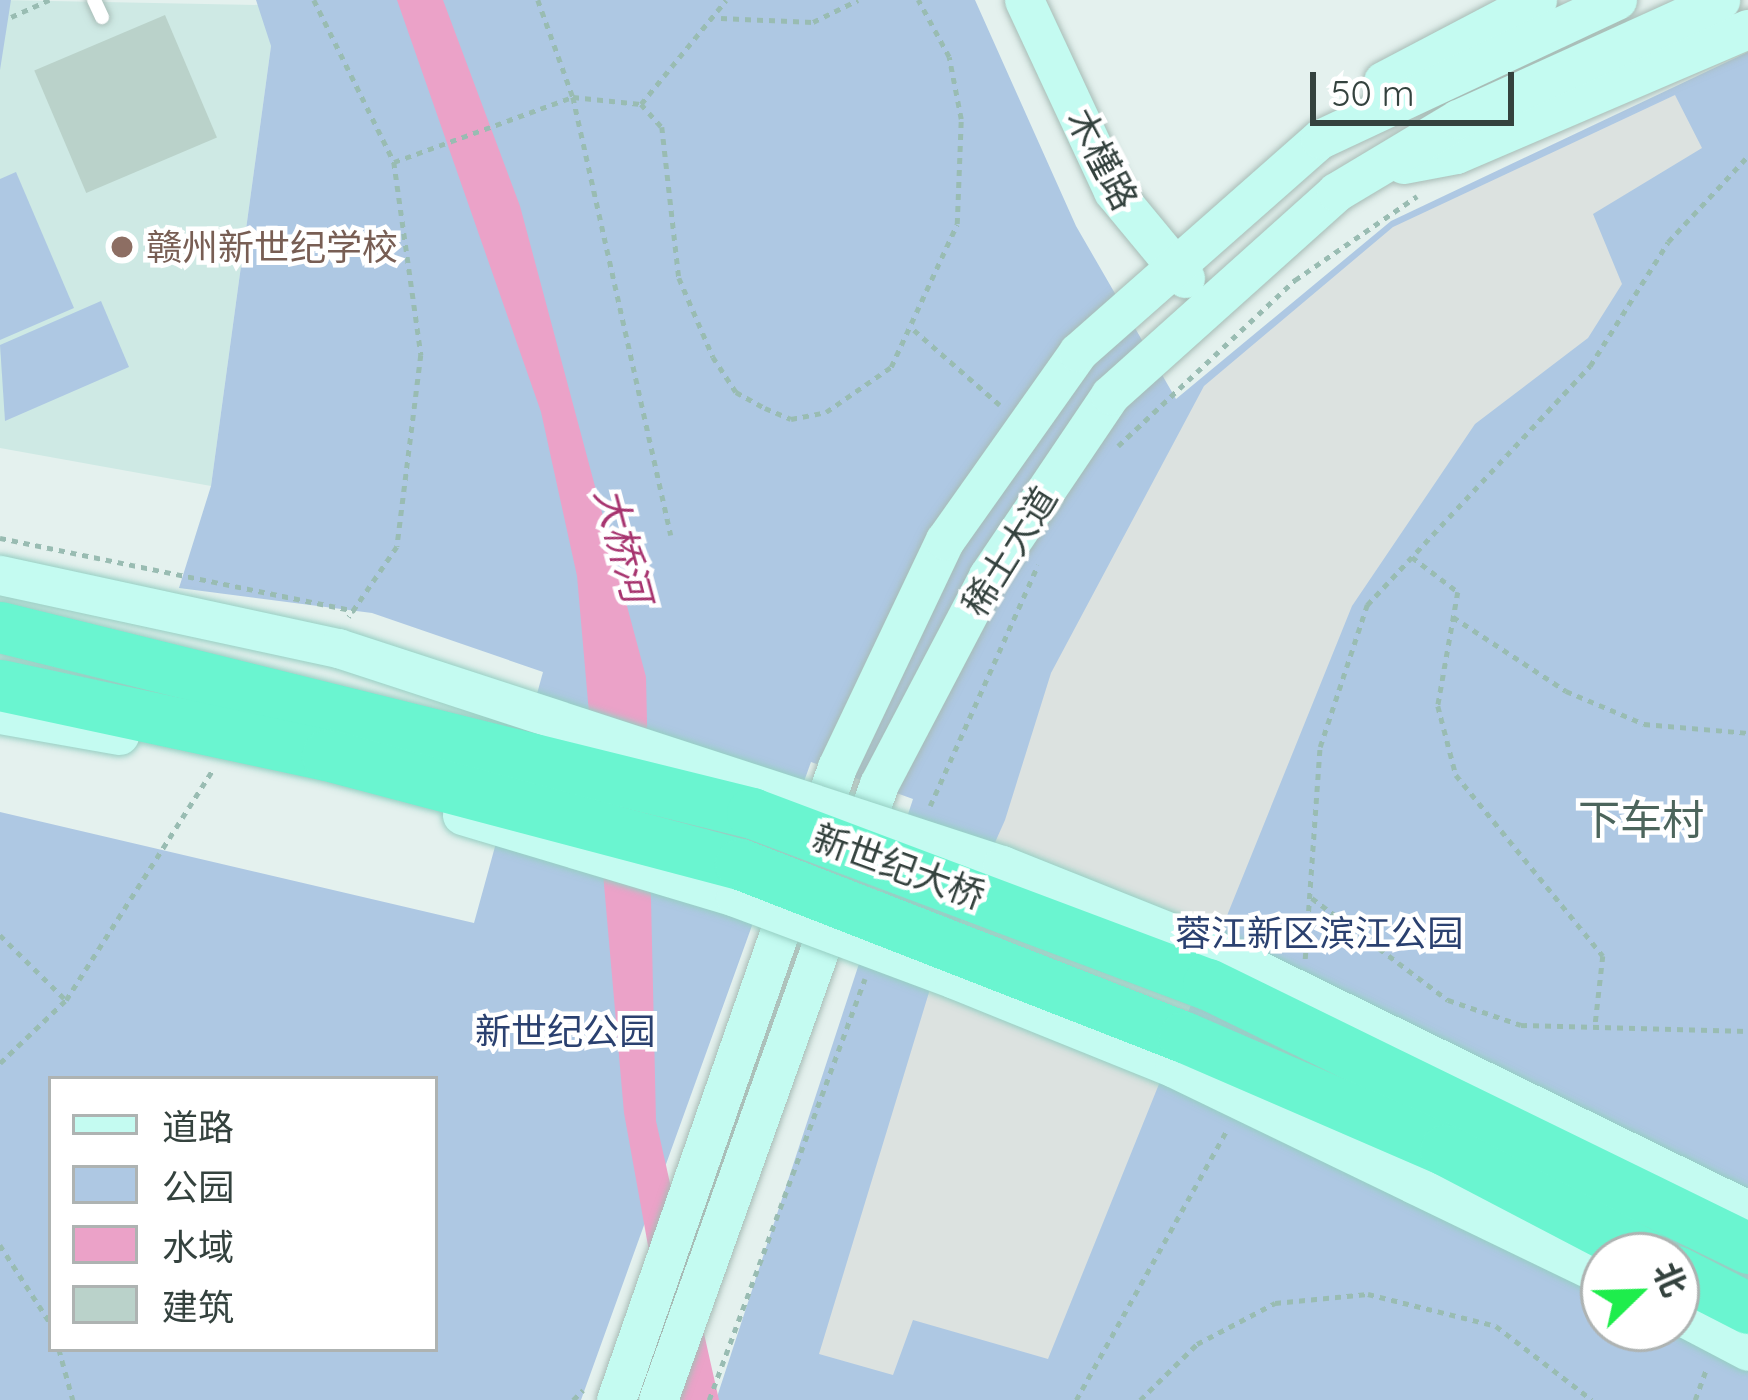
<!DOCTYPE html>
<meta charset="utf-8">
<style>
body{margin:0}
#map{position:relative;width:1748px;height:1400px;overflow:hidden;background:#e4f1ee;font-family:Quicksand,"Noto Sans SC",sans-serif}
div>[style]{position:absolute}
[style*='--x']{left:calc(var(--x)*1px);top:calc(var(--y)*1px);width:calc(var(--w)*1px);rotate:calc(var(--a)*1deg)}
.education>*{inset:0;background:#cee9e4}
.green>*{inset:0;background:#aec8e3}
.parking>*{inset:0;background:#dce2e0}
.water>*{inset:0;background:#eba2c8}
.building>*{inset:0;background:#bad2ca;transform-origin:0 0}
.path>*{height:4.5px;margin-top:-2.25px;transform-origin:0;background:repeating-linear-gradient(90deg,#99bcb2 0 6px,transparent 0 12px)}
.roads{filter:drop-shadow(0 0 3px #a7bcb6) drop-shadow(0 0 3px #a7bcb6)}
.lane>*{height:14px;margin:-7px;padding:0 7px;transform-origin:7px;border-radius:7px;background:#fff}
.secondary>*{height:39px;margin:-19.5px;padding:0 19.5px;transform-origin:19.5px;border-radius:19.5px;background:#c4fbf1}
.bridges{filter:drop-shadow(0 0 3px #96cfc3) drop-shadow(0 0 3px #96cfc3)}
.secondary-bridge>*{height:39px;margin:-19.5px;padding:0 19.5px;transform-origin:19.5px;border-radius:19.5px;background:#c4fbf1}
.highway-bridge>*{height:51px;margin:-25.5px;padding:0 25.5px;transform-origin:25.5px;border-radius:25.5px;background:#6af5d0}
.dots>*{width:33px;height:33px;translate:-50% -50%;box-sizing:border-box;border:6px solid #fff;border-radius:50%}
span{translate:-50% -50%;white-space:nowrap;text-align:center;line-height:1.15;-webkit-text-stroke:9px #fff;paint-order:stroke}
.street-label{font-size:36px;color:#34423e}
.education-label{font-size:36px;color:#785e54}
.left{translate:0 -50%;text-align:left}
.park-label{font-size:36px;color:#2b4170}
.water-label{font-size:39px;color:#a7346f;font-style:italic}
.quarter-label{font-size:42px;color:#4c655c}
.legend{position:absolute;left:48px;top:1076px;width:390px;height:276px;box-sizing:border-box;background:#fff;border:3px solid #aeb3b2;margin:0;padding:15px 21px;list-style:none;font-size:36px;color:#34423e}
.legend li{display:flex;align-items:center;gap:24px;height:60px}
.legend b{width:60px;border:3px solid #aeb3b2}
.north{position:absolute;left:1580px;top:1232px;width:120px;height:120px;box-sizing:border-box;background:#fff;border:3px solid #aeb3b2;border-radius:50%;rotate:67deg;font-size:33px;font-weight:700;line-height:48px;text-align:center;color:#34423e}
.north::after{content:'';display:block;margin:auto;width:42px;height:54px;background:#1eed4c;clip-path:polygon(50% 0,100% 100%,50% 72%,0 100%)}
.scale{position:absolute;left:1310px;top:72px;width:204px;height:54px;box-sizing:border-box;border:6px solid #34423e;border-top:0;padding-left:15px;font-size:36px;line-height:42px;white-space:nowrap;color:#34423e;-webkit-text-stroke:9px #fff;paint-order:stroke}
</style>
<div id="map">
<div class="education">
<div style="clip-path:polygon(0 0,262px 5px,271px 46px,211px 486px,0 448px)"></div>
</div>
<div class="green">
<div style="clip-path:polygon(0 0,11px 0,0 70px)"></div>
<div style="clip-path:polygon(evenodd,256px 0,975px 0,1076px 226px,1176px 399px,1391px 221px,1748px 52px,1748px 1400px,716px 1400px,913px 799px,811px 762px,581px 1400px,0 1400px,0 812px,474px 923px,543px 672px,372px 613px,179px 588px,211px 486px,271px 46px,256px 0,51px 1079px,435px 1079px,435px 1349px,51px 1349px,51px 1079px,256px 0,1604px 1256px,1676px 1256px,1676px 1328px,1604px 1328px,1604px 1256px)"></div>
<div style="clip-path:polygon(16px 172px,74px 308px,0 340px,0 179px)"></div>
<div style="clip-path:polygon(101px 301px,129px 367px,5px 421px,0 345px)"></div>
</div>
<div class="parking">
<div style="clip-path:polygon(1675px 95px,1702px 148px,1593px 214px,1622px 284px,1588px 338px,1475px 424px,1352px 606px,1048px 1359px,913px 1320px,893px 1375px,819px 1354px,930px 989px,1005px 820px,1051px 673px,1204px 386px,1393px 227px)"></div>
</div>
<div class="water">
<div style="clip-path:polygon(397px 0,443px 0,520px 206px,646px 677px,656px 1121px,719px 1400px,676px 1400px,624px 1113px,577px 576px,541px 412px)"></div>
</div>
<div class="building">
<div style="left:165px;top:15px;width:133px;height:142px;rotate:67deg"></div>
</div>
<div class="path">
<div style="--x:314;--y:0;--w:181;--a:63.7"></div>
<div style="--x:394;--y:162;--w:195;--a:82"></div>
<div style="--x:421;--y:355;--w:193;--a:97.1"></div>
<div style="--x:397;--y:547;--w:85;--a:124.4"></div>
<div style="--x:538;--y:0;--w:103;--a:70.2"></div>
<div style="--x:573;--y:97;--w:449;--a:77.4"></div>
<div style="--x:11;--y:17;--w:42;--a:-24.1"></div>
<div style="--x:721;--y:18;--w:92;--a:2.5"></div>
<div style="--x:813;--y:22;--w:50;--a:-26.1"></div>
<div style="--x:641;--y:104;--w:134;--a:-50.7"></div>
<div style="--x:394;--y:162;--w:190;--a:-20"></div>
<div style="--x:573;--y:97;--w:68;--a:5.9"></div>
<div style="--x:641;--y:104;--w:31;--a:48"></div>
<div style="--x:662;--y:127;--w:152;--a:83.6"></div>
<div style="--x:679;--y:278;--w:86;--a:66.7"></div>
<div style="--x:713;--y:357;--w:42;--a:56.7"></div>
<div style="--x:736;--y:392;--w:33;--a:29"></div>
<div style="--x:765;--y:408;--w:28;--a:23"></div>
<div style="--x:791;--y:419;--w:36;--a:-11"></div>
<div style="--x:826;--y:412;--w:79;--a:-34.7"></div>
<div style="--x:891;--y:367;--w:157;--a:-65.2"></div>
<div style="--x:957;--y:224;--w:105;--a:-87.8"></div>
<div style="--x:961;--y:119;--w:63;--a:-101"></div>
<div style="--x:949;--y:57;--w:65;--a:-118.5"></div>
<div style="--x:914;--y:330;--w:114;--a:41.1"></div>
<div style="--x:1118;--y:446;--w:243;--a:-43.2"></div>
<div style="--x:1295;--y:280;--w:148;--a:-34.5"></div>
<div style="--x:0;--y:538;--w:362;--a:11.6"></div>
<div style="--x:1412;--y:557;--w:58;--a:37.3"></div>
<div style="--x:1458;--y:592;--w:116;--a:100"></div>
<div style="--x:1438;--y:706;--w:71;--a:75.4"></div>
<div style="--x:1456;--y:775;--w:233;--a:50.9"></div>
<div style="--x:1603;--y:956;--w:71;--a:96.4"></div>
<div style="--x:1453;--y:617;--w:135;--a:33.2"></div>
<div style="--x:1566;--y:691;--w:85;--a:22.9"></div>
<div style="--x:1644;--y:724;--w:104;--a:4.9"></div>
<div style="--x:930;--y:806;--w:264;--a:-65.9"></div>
<div style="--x:1312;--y:898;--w:170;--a:36.9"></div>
<div style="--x:1448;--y:1000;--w:77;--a:18.9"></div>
<div style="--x:1521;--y:1025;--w:227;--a:1.5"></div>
<div style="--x:0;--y:935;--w:93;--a:44.6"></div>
<div style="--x:1305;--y:959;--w:213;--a:-86"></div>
<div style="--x:1320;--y:747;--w:150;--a:-71.7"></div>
<div style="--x:1367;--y:605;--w:327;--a:-47"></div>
<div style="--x:1590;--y:366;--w:146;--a:-57.8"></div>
<div style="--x:1668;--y:242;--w:117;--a:-47.1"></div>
<div style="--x:0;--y:1063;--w:91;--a:-43.7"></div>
<div style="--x:66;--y:1000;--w:274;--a:-57.5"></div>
<div style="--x:0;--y:1245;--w:94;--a:57.2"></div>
<div style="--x:59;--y:1349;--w:53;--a:74.6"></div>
<div style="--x:573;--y:1400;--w:14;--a:-45"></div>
<div style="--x:709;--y:1400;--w:449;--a:-69.7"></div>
<div style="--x:1076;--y:1400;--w:307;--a:-60.8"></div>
<div style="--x:1140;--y:1400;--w:80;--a:-44.5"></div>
<div style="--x:1197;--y:1344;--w:88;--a:-27.7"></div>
<div style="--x:1275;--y:1303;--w:93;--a:-5.5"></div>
<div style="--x:1368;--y:1294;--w:132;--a:14"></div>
<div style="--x:1496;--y:1326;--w:121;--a:37.6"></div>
<div style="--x:1695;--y:1400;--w:35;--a:-70"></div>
</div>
<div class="roads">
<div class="lane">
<div style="--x:94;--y:0;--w:19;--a:65"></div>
</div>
<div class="secondary">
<div style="--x:1024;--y:0;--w:211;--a:65"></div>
<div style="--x:1113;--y:191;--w:113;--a:50.4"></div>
<div style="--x:1383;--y:81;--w:174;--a:-27.7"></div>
<div style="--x:1403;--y:164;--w:54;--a:-10.7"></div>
<div style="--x:1456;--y:154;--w:318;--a:-23.2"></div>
<div style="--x:616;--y:1400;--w:670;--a:-70.75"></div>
<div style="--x:837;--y:767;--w:251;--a:-64.6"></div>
<div style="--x:945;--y:540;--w:230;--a:-54.7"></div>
<div style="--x:1078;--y:352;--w:322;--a:-41.4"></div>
<div style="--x:1320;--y:139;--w:328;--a:-25.1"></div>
<div style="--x:658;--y:1400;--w:654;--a:-70.26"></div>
<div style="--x:879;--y:784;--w:235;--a:-62.3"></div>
<div style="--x:988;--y:576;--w:218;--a:-56"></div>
<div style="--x:1110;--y:395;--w:304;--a:-41.9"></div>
<div style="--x:1336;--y:192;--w:142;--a:-30.9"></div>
<div style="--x:1458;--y:119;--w:288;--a:-24.4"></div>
</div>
</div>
<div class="bridges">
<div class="secondary-bridge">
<div style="--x:0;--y:575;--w:346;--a:12.2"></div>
<div style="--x:338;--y:648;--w:699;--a:18.1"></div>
<div style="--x:1002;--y:865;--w:242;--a:21.8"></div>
<div style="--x:1227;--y:955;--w:580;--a:26.08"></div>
<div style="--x:0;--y:714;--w:121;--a:10"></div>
<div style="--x:462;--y:815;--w:285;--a:16.7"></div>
<div style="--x:735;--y:897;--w:234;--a:20.5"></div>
<div style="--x:954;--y:979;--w:237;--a:22"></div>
<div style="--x:1174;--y:1068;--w:478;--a:25.8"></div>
<div style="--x:1676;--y:1313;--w:81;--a:27.8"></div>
</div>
<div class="highway-bridge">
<div style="--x:0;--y:627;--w:775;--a:13.89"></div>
<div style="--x:752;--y:813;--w:487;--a:20.6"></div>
<div style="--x:1208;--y:984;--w:601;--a:26.05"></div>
<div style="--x:0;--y:685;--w:334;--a:12.1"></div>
<div style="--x:327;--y:755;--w:427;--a:14.8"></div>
<div style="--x:740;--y:864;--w:477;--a:21.3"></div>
<div style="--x:1184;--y:1037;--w:284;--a:23.4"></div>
<div style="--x:1445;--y:1150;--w:229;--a:27.6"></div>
<div style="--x:1676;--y:1271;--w:81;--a:27.2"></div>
</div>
</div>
<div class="dots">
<div style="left:122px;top:247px;background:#8d6e63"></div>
</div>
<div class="street-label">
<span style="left:1103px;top:159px;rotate:62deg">木槿路</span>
<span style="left:1009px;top:551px;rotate:-58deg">稀土大道</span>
<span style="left:899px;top:866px;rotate:20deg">新世纪大桥</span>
</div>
<div class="education-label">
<span class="left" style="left:146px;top:247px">赣州新世纪学校</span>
</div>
<div class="park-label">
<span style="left:1319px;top:933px">蓉江新区滨江公园</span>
<span style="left:565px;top:1031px">新世纪公园</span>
</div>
<div class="water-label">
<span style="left:623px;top:545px;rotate:75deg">大桥河</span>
</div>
<div class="quarter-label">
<span style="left:1641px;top:820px">下车村</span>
</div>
<ul class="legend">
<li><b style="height:15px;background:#c4fbf1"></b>道路</li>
<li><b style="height:33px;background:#aec8e3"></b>公园</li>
<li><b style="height:33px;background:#eba2c8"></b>水域</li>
<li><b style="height:33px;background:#bad2ca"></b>建筑</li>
</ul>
<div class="north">北</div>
<div class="scale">50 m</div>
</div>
